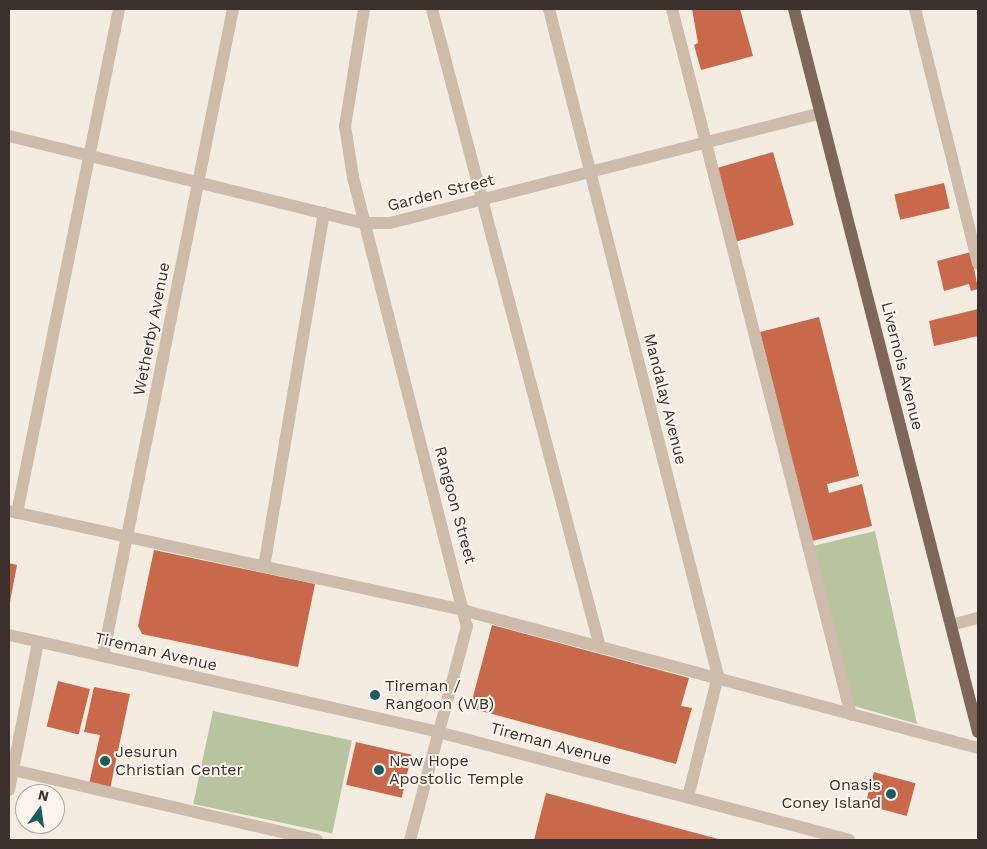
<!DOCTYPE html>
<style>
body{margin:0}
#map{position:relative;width:987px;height:849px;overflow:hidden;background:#f4ebe1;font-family:"Work Sans",sans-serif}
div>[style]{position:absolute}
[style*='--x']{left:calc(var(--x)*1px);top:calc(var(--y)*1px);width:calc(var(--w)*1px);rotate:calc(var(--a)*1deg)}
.green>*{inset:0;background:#b8c4a0;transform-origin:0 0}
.building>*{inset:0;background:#c8694b;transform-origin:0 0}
.minor>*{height:12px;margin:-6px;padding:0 6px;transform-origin:6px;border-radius:6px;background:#cdbbac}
.major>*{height:12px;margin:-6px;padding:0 6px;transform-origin:6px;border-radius:6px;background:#7d675c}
.dots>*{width:14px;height:14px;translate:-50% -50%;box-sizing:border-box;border:2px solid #fbf5ee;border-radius:50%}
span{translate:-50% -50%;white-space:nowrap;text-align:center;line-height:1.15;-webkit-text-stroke:4px #fbf5ee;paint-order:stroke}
.street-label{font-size:16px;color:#3b302b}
.poi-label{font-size:16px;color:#3b302b}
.left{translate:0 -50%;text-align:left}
.right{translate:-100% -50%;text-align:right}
.frame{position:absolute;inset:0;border:10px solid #3b302b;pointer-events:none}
.north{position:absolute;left:15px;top:784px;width:50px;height:50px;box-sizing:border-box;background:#fbf5ee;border:1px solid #aea6a0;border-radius:50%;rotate:14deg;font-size:14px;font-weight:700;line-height:20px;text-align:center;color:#3b302b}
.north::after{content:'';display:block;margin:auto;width:18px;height:22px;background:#1f5a5e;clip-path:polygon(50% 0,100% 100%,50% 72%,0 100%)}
</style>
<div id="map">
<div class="green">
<div style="clip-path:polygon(875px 531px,917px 724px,854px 706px,813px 546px)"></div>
<div style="left:213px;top:711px;width:142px;height:95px;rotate:12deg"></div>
</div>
<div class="building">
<div style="clip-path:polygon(692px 9px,740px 9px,753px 56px,701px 70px,694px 45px,698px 43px)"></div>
<div style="left:773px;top:152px;width:76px;height:60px;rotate:74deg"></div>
<div style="left:944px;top:183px;width:26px;height:51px;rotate:77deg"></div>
<div style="clip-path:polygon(971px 252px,978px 289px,971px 291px,969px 284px,944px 291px,937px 261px)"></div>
<div style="clip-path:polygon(978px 309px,978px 336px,934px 346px,929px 321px)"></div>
<div style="clip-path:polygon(819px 317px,859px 476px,827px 484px,829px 493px,862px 484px,872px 526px,812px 541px,760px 332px)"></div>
<div style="clip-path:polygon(154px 550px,315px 584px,298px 667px,142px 634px,138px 626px)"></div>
<div style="clip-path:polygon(9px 563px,17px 565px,10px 602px,9px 602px)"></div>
<div style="clip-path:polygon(492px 625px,689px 678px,681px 706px,692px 708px,676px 764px,470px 708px)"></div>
<div style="left:58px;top:681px;width:33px;height:47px;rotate:14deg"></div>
<div style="clip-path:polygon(94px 687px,130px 694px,110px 789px,89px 784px,100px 735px,84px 732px)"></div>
<div style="left:356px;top:742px;width:57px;height:44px;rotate:13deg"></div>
<div style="left:874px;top:772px;width:43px;height:34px;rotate:15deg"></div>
<div style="clip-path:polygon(546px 793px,722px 840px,534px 840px)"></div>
</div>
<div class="minor">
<div style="--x:364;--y:9;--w:119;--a:99.2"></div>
<div style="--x:345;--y:126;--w:52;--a:81.1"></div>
<div style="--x:353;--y:177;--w:463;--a:75.8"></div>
<div style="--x:467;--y:626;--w:221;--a:104.9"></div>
<div style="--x:432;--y:9;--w:660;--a:75.25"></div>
<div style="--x:549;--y:9;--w:688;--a:75.78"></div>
<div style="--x:718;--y:676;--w:125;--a:103.9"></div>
<div style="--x:672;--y:9;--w:728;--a:75.77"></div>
<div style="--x:915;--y:9;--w:262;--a:76.1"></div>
<div style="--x:9;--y:136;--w:366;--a:13.8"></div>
<div style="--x:364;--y:223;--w:26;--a:0"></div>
<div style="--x:390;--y:223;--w:444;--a:-14.3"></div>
<div style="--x:9;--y:511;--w:468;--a:12.3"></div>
<div style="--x:466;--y:611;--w:530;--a:14.98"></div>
<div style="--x:17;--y:513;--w:514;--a:-78.56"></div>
<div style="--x:264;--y:567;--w:359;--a:-80.4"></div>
<div style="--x:951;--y:625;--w:28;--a:-15"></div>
<div style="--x:9;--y:635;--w:440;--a:12.7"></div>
<div style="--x:438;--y:732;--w:425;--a:14.7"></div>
<div style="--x:103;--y:656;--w:660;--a:-78.64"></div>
<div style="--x:13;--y:770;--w:312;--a:13"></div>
<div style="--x:9;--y:790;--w:151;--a:-78.9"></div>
</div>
<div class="major">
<div style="--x:794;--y:9;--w:746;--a:75.72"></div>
</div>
<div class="dots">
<div style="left:375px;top:695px;background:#1f5a5e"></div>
<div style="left:105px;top:761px;background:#1f5a5e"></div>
<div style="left:379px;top:770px;background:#1f5a5e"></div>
<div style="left:891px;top:794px;background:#1f5a5e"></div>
</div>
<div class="street-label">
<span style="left:441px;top:193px;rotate:-14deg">Garden Street</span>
<span style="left:152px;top:329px;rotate:-79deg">Wetherby Avenue</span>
<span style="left:902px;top:366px;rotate:76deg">Livernois Avenue</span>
<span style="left:665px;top:399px;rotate:76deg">Mandalay Avenue</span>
<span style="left:455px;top:505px;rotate:75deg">Rangoon Street</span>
<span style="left:156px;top:652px;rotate:13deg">Tireman Avenue</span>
<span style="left:551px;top:744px;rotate:15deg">Tireman Avenue</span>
</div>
<div class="poi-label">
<span class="left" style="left:385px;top:695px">Tireman /<br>Rangoon (WB)</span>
<span class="left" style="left:115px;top:761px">Jesurun<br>Christian Center</span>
<span class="left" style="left:389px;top:770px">New Hope<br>Apostolic Temple</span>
<span class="right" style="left:881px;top:794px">Onasis<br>Coney Island</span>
</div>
<div class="frame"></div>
<div class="north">N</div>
</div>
